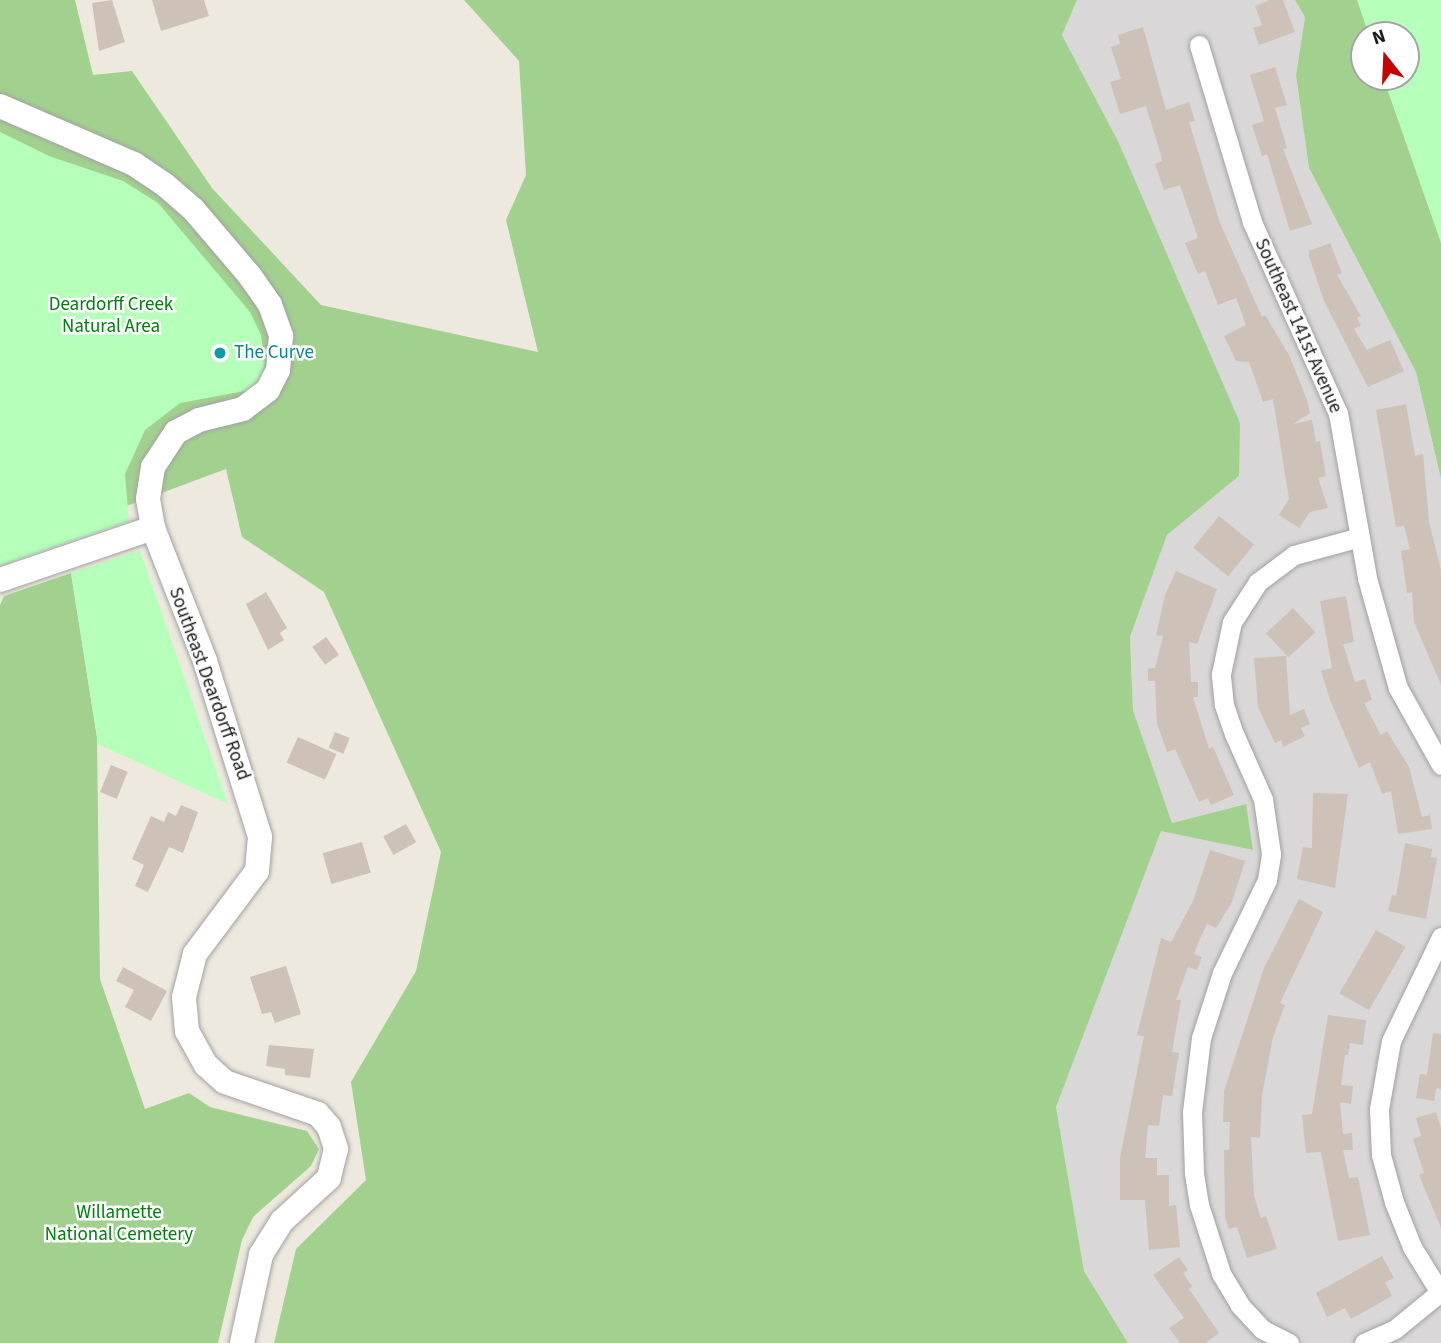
<!DOCTYPE html>
<style>
body{margin:0}
#map{position:relative;width:1441px;height:1343px;overflow:hidden;background:#eee9de;font-family:"Source Sans 3",sans-serif}
div>[style]{position:absolute}
[style*='--x']{left:calc(var(--x)*1px);top:calc(var(--y)*1px);width:calc(var(--w)*1px);rotate:calc(var(--a)*1deg)}
.residential>*{inset:0;background:#d9d7d7}
.forest>*{inset:0;background:#a2d18f}
.park>*{inset:0;background:#b5ffbb}
.building>*{inset:0;background:#cec1b8;transform-origin:0 0}
.roads{filter:drop-shadow(0 0 2px #a2a2a2) drop-shadow(0 0 2px #a2a2a2)}
.minor>*{height:19px;margin:-9.5px;padding:0 9.5px;transform-origin:9.5px;border-radius:9.5px;background:#fff}
.tertiary>*{height:24px;margin:-12px;padding:0 12px;transform-origin:12px;border-radius:12px;background:#fff}
.dots>*{width:19px;height:19px;translate:-50% -50%;box-sizing:border-box;border:4px solid #fff;border-radius:50%}
span{translate:-50% -50%;white-space:nowrap;text-align:center;line-height:1.15;-webkit-text-stroke:5px #fff;paint-order:stroke}
.park-label{font-size:19px;color:#01800d}
.street-label{font-size:19px;color:#1b1b1b}
.culture-label{font-size:19px;color:#0d838f}
.left{translate:0 -50%;text-align:left}
.north{position:absolute;left:1350px;top:21px;width:70px;height:70px;box-sizing:border-box;background:#fff;border:2px solid #a4a4a4;border-radius:50%;rotate:342deg;font-size:19px;font-weight:700;line-height:28px;text-align:center;color:#1b1b1b}
.north::after{content:'';display:block;margin:auto;width:24px;height:32px;background:#c50200;clip-path:polygon(50% 0,100% 100%,50% 72%,0 100%)}
</style>
<div id="map">
<div class="residential">
<div style="clip-path:polygon(1077px 0,1295px 0,1305px 17px,1296px 75px,1309px 168px,1416px 372px,1441px 479px,1441px 1343px,1128px 1343px,1084px 1271px,1056px 1107px,1154px 841px,1161px 830px,1252px 850px,1245px 804px,1172px 823px,1133px 710px,1130px 637px,1167px 535px,1239px 476px,1118px 141px,1062px 35px)"></div>
</div>
<div class="forest">
<div style="clip-path:polygon(0 0,75px 0,93px 75px,132px 71px,212px 188px,321px 305px,538px 352px,506px 220px,526px 175px,519px 61px,464px 0,1077px 0,1062px 35px,1118px 141px,1240px 423px,1239px 476px,1167px 535px,1130px 637px,1133px 710px,1172px 823px,1246px 804px,1253px 850px,1161px 831px,1056px 1107px,1084px 1271px,1128px 1343px,274px 1343px,296px 1249px,366px 1180px,351px 1082px,416px 971px,441px 852px,324px 592px,242px 537px,226px 469px,0 553px)"></div>
<div style="clip-path:polygon(evenodd,1295px 0,1441px 0,1441px 479px,1416px 372px,1309px 168px,1296px 75px,1305px 17px,1295px 0,1364px 35px,1406px 35px,1406px 77px,1364px 77px,1364px 35px)"></div>
<div style="clip-path:polygon(71px 573px,97px 737px,100px 979px,145px 1109px,189px 1093px,210px 1107px,307px 1131px,319px 1149px,311px 1166px,253px 1217px,242px 1240px,218px 1343px,0 1343px,0 605px,4px 596px)"></div>
</div>
<div class="park">
<div style="clip-path:polygon(1357px 0,1441px 0,1441px 243px,1383px 77px,1406px 77px,1406px 35px,1369px 35px)"></div>
<div style="clip-path:polygon(0 132px,49px 156px,123px 181px,158px 203px,250px 312px,261px 335px,265px 363px,262px 379px,250px 390px,180px 403px,145px 430px,125px 474px,129px 521px,0 566px)"></div>
<div style="clip-path:polygon(140px 550px,228px 804px,98px 744px,71px 573px)"></div>
</div>
<div class="building">
<div style="clip-path:polygon(112px 0,125px 42px,99px 51px,92px 3px)"></div>
<div style="clip-path:polygon(152px 0,204px 0,209px 16px,161px 31px)"></div>
<div style="clip-path:polygon(1270px 0,1283px 0,1295px 32px,1259px 45px,1253px 28px,1262px 25px,1255px 6px)"></div>
<div style="clip-path:polygon(1143px 27px,1166px 110px,1189px 102px,1195px 121px,1189px 122px,1220px 223px,1262px 317px,1265px 315px,1289px 355px,1307px 400px,1310px 413px,1293px 424px,1312px 420px,1316px 442px,1320px 441px,1326px 476px,1318px 478px,1328px 508px,1310px 512px,1299px 528px,1279px 515px,1289px 499px,1273px 399px,1263px 402px,1249px 362px,1236px 361px,1224px 336px,1246px 325px,1236px 298px,1218px 305px,1205px 271px,1198px 274px,1185px 243px,1198px 238px,1180px 185px,1164px 190px,1155px 164px,1162px 161px,1161px 155px,1146px 106px,1120px 114px,1110px 82px,1121px 79px,1111px 47px,1120px 44px,1118px 35px)"></div>
<div style="clip-path:polygon(1275px 67px,1287px 105px,1275px 108px,1287px 148px,1283px 149px,1312px 224px,1290px 231px,1267px 154px,1262px 156px,1252px 125px,1264px 121px,1250px 75px)"></div>
<div style="clip-path:polygon(1330px 243px,1342px 273px,1337px 275px,1361px 316px,1357px 318px,1361px 325px,1354px 329px,1367px 350px,1390px 340px,1404px 371px,1368px 387px,1324px 301px,1309px 256px,1309px 251px)"></div>
<div style="clip-path:polygon(1406px 404px,1415px 456px,1423px 454px,1429px 522px,1441px 570px,1441px 685px,1414px 622px,1412px 592px,1407px 593px,1401px 551px,1410px 549px,1404px 526px,1396px 527px,1376px 410px)"></div>
<div style="left:1219px;top:516px;width:45px;height:41px;rotate:39deg"></div>
<div style="clip-path:polygon(1176px 571px,1217px 589px,1197px 644px,1189px 642px,1191px 682px,1198px 682px,1198px 697px,1193px 697px,1209px 749px,1213px 747px,1234px 795px,1211px 805px,1208px 798px,1199px 802px,1175px 749px,1167px 752px,1157px 723px,1155px 681px,1148px 681px,1148px 669px,1155px 668px,1163px 636px,1156px 635px,1165px 595px)"></div>
<div style="clip-path:polygon(266px 592px,287px 628px,280px 633px,284px 640px,268px 650px,246px 604px)"></div>
<div style="clip-path:polygon(1346px 596px,1354px 642px,1343px 644px,1355px 682px,1365px 679px,1372px 700px,1364px 703px,1381px 735px,1387px 731px,1409px 767px,1422px 817px,1430px 815px,1432px 829px,1398px 834px,1391px 791px,1382px 794px,1370px 762px,1359px 768px,1330px 700px,1321px 671px,1332px 668px,1320px 601px)"></div>
<div style="left:1293px;top:608px;width:33px;height:37px;rotate:47deg"></div>
<div style="left:326px;top:637px;width:22px;height:17px;rotate:54deg"></div>
<div style="clip-path:polygon(1286px 656px,1290px 715px,1304px 709px,1310px 724px,1301px 728px,1305px 736px,1283px 747px,1281px 740px,1275px 743px,1258px 707px,1254px 658px)"></div>
<div style="left:335px;top:732px;width:16px;height:17px;rotate:22deg"></div>
<div style="left:298px;top:737px;width:42px;height:28px;rotate:24deg"></div>
<div style="left:111px;top:765px;width:18px;height:29px;rotate:22deg"></div>
<div style="clip-path:polygon(1313px 793px,1348px 794px,1335px 888px,1297px 879px,1303px 847px,1312px 848px)"></div>
<div style="clip-path:polygon(181px 805px,198px 812px,183px 853px,169px 847px,148px 892px,135px 886px,144px 865px,132px 859px,151px 816px,164px 822px,168px 812px,176px 816px)"></div>
<div style="left:406px;top:824px;width:21px;height:26px;rotate:61deg"></div>
<div style="left:362px;top:842px;width:32px;height:41px;rotate:74deg"></div>
<div style="clip-path:polygon(1405px 843px,1432px 849px,1431px 857px,1437px 858px,1426px 919px,1388px 911px,1392px 895px,1396px 896px)"></div>
<div style="clip-path:polygon(1210px 850px,1245px 861px,1232px 902px,1216px 928px,1207px 924px,1199px 941px,1194px 954px,1202px 957px,1197px 970px,1188px 967px,1176px 1000px,1181px 1000px,1172px 1052px,1179px 1053px,1172px 1096px,1163px 1095px,1159px 1126px,1148px 1125px,1145px 1158px,1157px 1158px,1157px 1175px,1169px 1175px,1169px 1206px,1176px 1205px,1180px 1247px,1149px 1250px,1145px 1200px,1120px 1200px,1120px 1158px,1144px 1036px,1137px 1035px,1161px 938px,1171px 942px,1193px 901px)"></div>
<div style="clip-path:polygon(1299px 899px,1323px 912px,1280px 1003px,1285px 1005px,1273px 1037px,1262px 1095px,1260px 1138px,1251px 1137px,1254px 1196px,1261px 1218px,1266px 1216px,1277px 1249px,1247px 1258px,1237px 1227px,1229px 1229px,1225px 1217px,1224px 1150px,1229px 1150px,1230px 1122px,1223px 1122px,1224px 1091px,1264px 968px)"></div>
<div style="left:1376px;top:930px;width:34px;height:73px;rotate:30deg"></div>
<div style="clip-path:polygon(286px 966px,301px 1014px,275px 1023px,271px 1012px,262px 1014px,250px 977px)"></div>
<div style="clip-path:polygon(123px 967px,167px 991px,151px 1021px,125px 1007px,134px 990px,116px 981px)"></div>
<div style="clip-path:polygon(1328px 1015px,1366px 1020px,1363px 1045px,1350px 1043px,1348px 1055px,1345px 1055px,1341px 1085px,1353px 1086px,1351px 1104px,1340px 1102px,1343px 1134px,1352px 1133px,1353px 1150px,1343px 1150px,1349px 1178px,1358px 1177px,1370px 1235px,1338px 1241px,1321px 1152px,1306px 1153px,1302px 1115px,1312px 1114px)"></div>
<div style="clip-path:polygon(1433px 1033px,1441px 1034px,1441px 1089px,1436px 1088px,1434px 1101px,1416px 1098px,1420px 1074px,1427px 1075px)"></div>
<div style="clip-path:polygon(269px 1045px,314px 1049px,310px 1078px,285px 1075px,285px 1069px,266px 1066px)"></div>
<div style="clip-path:polygon(1436px 1112px,1441px 1128px,1441px 1228px,1419px 1175px,1424px 1173px,1413px 1139px,1421px 1136px,1416px 1118px)"></div>
<div style="clip-path:polygon(1382px 1256px,1394px 1278px,1385px 1282px,1392px 1296px,1351px 1319px,1345px 1308px,1327px 1317px,1316px 1293px)"></div>
<div style="clip-path:polygon(1179px 1257px,1188px 1270px,1183px 1273px,1192px 1286px,1189px 1289px,1219px 1333px,1205px 1343px,1180px 1343px,1169px 1328px,1184px 1318px,1153px 1275px)"></div>
</div>
<div class="roads">
<div class="minor">
<div style="--x:1199;--y:45;--w:185;--a:73.3"></div>
<div style="--x:1252;--y:222;--w:209;--a:65.8"></div>
<div style="--x:1338;--y:413;--w:168;--a:80"></div>
<div style="--x:1367;--y:578;--w:114;--a:74.3"></div>
<div style="--x:1398;--y:688;--w:88;--a:60.8"></div>
<div style="--x:1441;--y:937;--w:115;--a:115.7"></div>
<div style="--x:1391;--y:1041;--w:69;--a:100"></div>
<div style="--x:1379;--y:1109;--w:46;--a:87.5"></div>
<div style="--x:1381;--y:1155;--w:49;--a:74.5"></div>
<div style="--x:1394;--y:1202;--w:48;--a:68.2"></div>
<div style="--x:1412;--y:1247;--w:55;--a:58.3"></div>
<div style="--x:1289;--y:1343;--w:30;--a:-153"></div>
<div style="--x:1262;--y:1329;--w:33;--a:-133"></div>
<div style="--x:1240;--y:1305;--w:37;--a:-121"></div>
<div style="--x:1221;--y:1273;--w:71;--a:-107.9"></div>
<div style="--x:1199;--y:1205;--w:33;--a:-99"></div>
<div style="--x:1194;--y:1172;--w:60;--a:-91.9"></div>
<div style="--x:1192;--y:1112;--w:75;--a:-83.1"></div>
<div style="--x:1201;--y:1038;--w:68;--a:-72.1"></div>
<div style="--x:1222;--y:973;--w:103;--a:-64.2"></div>
<div style="--x:1267;--y:880;--w:26;--a:-81"></div>
<div style="--x:1271;--y:854;--w:56;--a:-98.3"></div>
<div style="--x:1263;--y:799;--w:71;--a:-114"></div>
<div style="--x:1234;--y:734;--w:31;--a:-109"></div>
<div style="--x:1224;--y:705;--w:31;--a:-96"></div>
<div style="--x:1221;--y:674;--w:53;--a:-78.1"></div>
<div style="--x:1232;--y:622;--w:48;--a:-57"></div>
<div style="--x:1258;--y:582;--w:45;--a:-36.9"></div>
<div style="--x:1294;--y:555;--w:68;--a:-15.3"></div>
<div style="--x:1364;--y:1343;--w:34;--a:-24"></div>
<div style="--x:1395;--y:1329;--w:57;--a:-39.3"></div>
</div>
<div class="tertiary">
<div style="--x:0;--y:106;--w:146;--a:23.4"></div>
<div style="--x:134;--y:164;--w:36;--a:34"></div>
<div style="--x:164;--y:184;--w:38;--a:41"></div>
<div style="--x:193;--y:209;--w:88;--a:49.6"></div>
<div style="--x:250;--y:276;--w:35;--a:55"></div>
<div style="--x:270;--y:305;--w:33;--a:70"></div>
<div style="--x:281;--y:336;--w:34;--a:95"></div>
<div style="--x:278;--y:370;--w:22;--a:117"></div>
<div style="--x:268;--y:390;--w:31;--a:143"></div>
<div style="--x:243;--y:409;--w:45;--a:166"></div>
<div style="--x:199;--y:420;--w:26;--a:152"></div>
<div style="--x:176;--y:432;--w:42;--a:123.3"></div>
<div style="--x:153;--y:467;--w:32;--a:99"></div>
<div style="--x:148;--y:499;--w:29;--a:80"></div>
<div style="--x:153;--y:528;--w:143;--a:68.6"></div>
<div style="--x:205;--y:661;--w:184;--a:72.6"></div>
<div style="--x:260;--y:837;--w:34;--a:95"></div>
<div style="--x:257;--y:871;--w:104;--a:126.8"></div>
<div style="--x:195;--y:954;--w:44;--a:104.3"></div>
<div style="--x:184;--y:997;--w:34;--a:85"></div>
<div style="--x:187;--y:1031;--w:39;--a:61"></div>
<div style="--x:206;--y:1065;--w:25;--a:42"></div>
<div style="--x:225;--y:1082;--w:98;--a:19"></div>
<div style="--x:318;--y:1114;--w:17;--a:50"></div>
<div style="--x:329;--y:1127;--w:23;--a:72"></div>
<div style="--x:336;--y:1149;--w:30;--a:104"></div>
<div style="--x:329;--y:1178;--w:64;--a:137.5"></div>
<div style="--x:282;--y:1221;--w:40;--a:122"></div>
<div style="--x:261;--y:1255;--w:90;--a:102.2"></div>
<div style="--x:0;--y:580;--w:162;--a:-18.8"></div>
</div>
</div>
<div class="dots">
<div style="left:220px;top:353px;background:#0f9aa8"></div>
</div>
<div class="park-label">
<span style="left:111px;top:316px">Deardorff Creek<br>Natural Area</span>
<span style="left:119px;top:1224px">Willamette<br>National Cemetery</span>
</div>
<div class="street-label">
<span style="left:1298px;top:326px;rotate:66deg">Southeast 141st Avenue</span>
<span style="left:209px;top:684px;rotate:70deg">Southeast Deardorff Road</span>
</div>
<div class="culture-label">
<span class="left" style="left:234px;top:353px">The Curve</span>
</div>
<div class="north">N</div>
</div>
